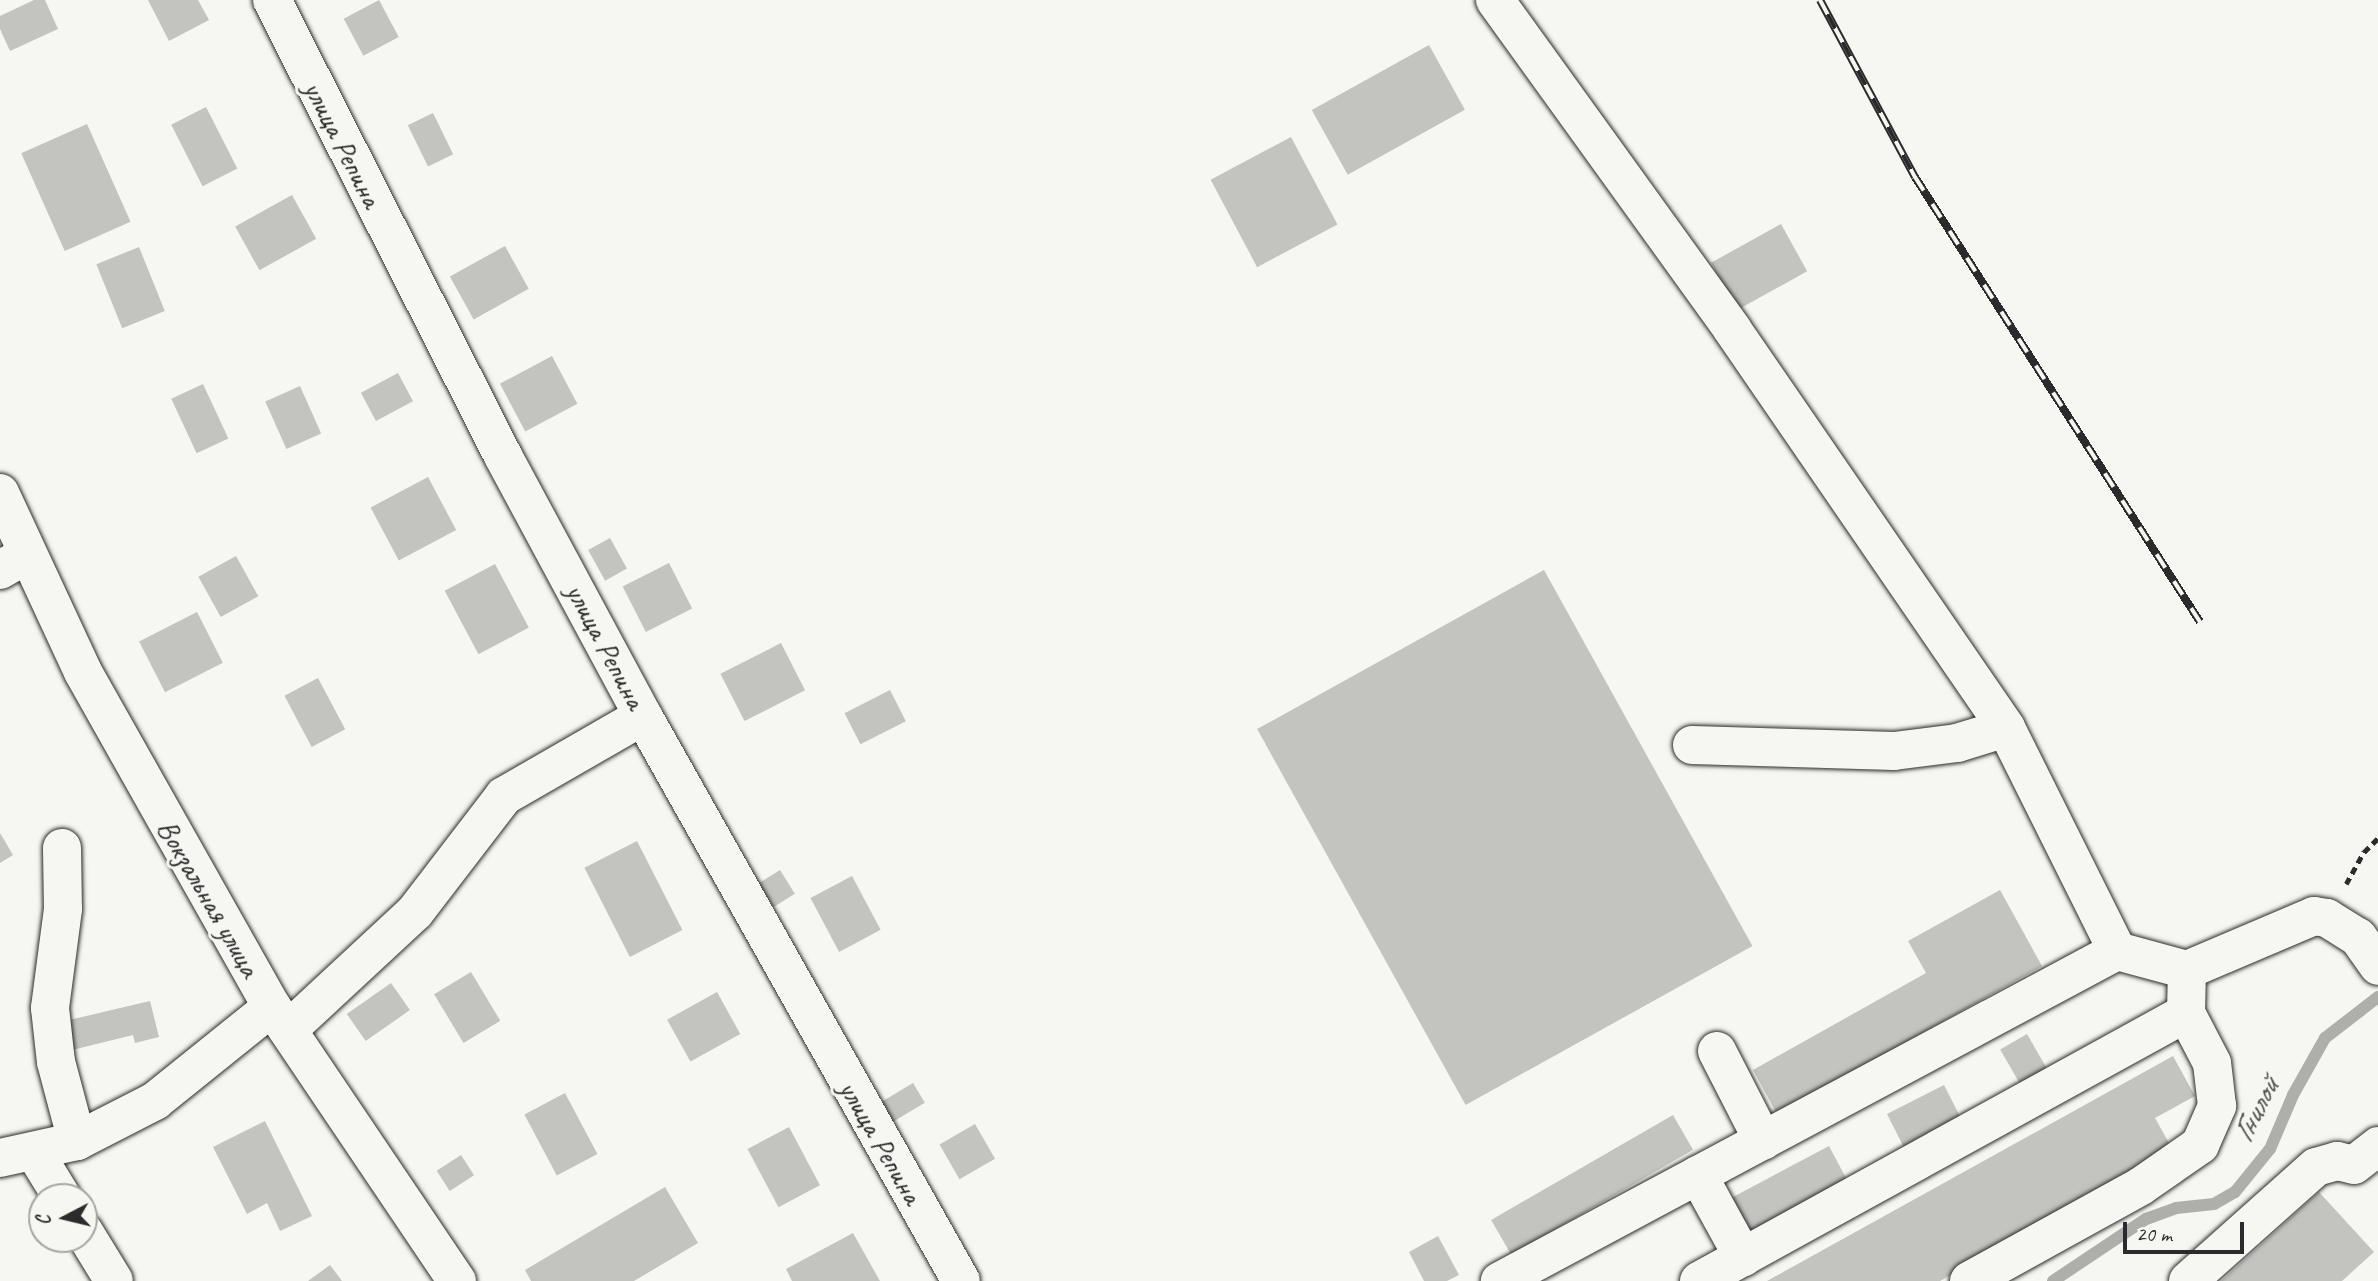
<!DOCTYPE html>
<meta charset="utf-8">
<style>
body{margin:0}
#map{position:relative;width:2378px;height:1281px;overflow:hidden;background:#f6f6f2;font-family:Caveat,sans-serif}
div>[style]{position:absolute}
[style*='--x']{left:calc(var(--x)*1px);top:calc(var(--y)*1px);width:calc(var(--w)*1px);rotate:calc(var(--a)*1deg)}
.stream>*{height:12px;margin:-6px;padding:0 6px;transform-origin:6px;border-radius:6px;background:#aeaeab}
.building>*{inset:0;background:#c3c3c0;transform-origin:0 0}
.path>*{height:4.5px;margin-top:-2.25px;transform-origin:0;background:repeating-linear-gradient(90deg,#2b2b2b 0 7px,transparent 0 12px)}
.roads{filter:drop-shadow(0 0 2px #2b2b2b) drop-shadow(0 0 2px #2b2b2b)}
.minor>*{height:38px;margin:-19px;padding:0 19px;transform-origin:19px;border-radius:19px;background:#f6f6f2}
.major>*{height:38px;margin:-19px;padding:0 19px;transform-origin:19px;border-radius:19px;background:#f6f6f2}
.rail>*{height:8px;margin-top:-4px;transform-origin:0;background:repeating-linear-gradient(90deg,#f6f6f2 0 16px,#2b2b2b 0 32px);box-sizing:border-box;border-block:2px solid #2b2b2b}
span{translate:-50% -50%;white-space:nowrap;text-align:center;line-height:1.15;-webkit-text-stroke:6px #f6f6f2;paint-order:stroke}
.street-label{font-size:30px;color:#2b2b2b}
.water-label{font-size:32px;color:#525251;font-style:italic}
.north{position:absolute;left:28px;top:1183px;width:70px;height:70px;box-sizing:border-box;background:#f6f6f2;border:2px solid #a5a5a2;border-radius:50%;rotate:263deg;font-size:19px;font-weight:700;line-height:28px;text-align:center;color:#2b2b2b}
.north::after{content:'';display:block;margin:auto;width:24px;height:32px;background:#2b2b2b;clip-path:polygon(50% 0,100% 100%,50% 72%,0 100%)}
.scale{position:absolute;left:2123px;top:1222px;width:121px;height:32px;box-sizing:border-box;border:4px solid #2b2b2b;border-top:0;padding-left:9px;font-size:21px;line-height:24px;white-space:nowrap;color:#2b2b2b;-webkit-text-stroke:5px #f6f6f2;paint-order:stroke}
</style>
<div id="map">
<div class="stream">
<div style="--x:2053;--y:1281;--w:112;--a:-33.7"></div>
<div style="--x:2146;--y:1219;--w:32;--a:-20"></div>
<div style="--x:2176;--y:1208;--w:38;--a:-6"></div>
<div style="--x:2214;--y:1204;--w:24;--a:-30"></div>
<div style="--x:2235;--y:1192;--w:55;--a:-50.9"></div>
<div style="--x:2270;--y:1149;--w:59;--a:-66.9"></div>
<div style="--x:2293;--y:1095;--w:65;--a:-60.7"></div>
<div style="--x:2325;--y:1038;--w:67;--a:-37.7"></div>
</div>
<div class="building">
<div style="clip-path:polygon(34px 0,45px 0,58px 29px,10px 51px,0 29px,0 16px)"></div>
<div style="clip-path:polygon(148px 0,198px 0,209px 20px,169px 41px)"></div>
<div style="left:379px;top:0;width:42px;height:40px;rotate:62deg"></div>
<div style="left:1429px;top:45px;width:74px;height:134px;rotate:61deg"></div>
<div style="left:206px;top:107px;width:69px;height:39px;rotate:63deg"></div>
<div style="left:433px;top:113px;width:46px;height:28px;rotate:64deg"></div>
<div style="left:87px;top:124px;width:107px;height:72px;rotate:66deg"></div>
<div style="left:1291px;top:137px;width:99px;height:91px;rotate:62deg"></div>
<div style="left:292px;top:195px;width:50px;height:65px;rotate:61deg"></div>
<div style="left:1781px;top:224px;width:54px;height:80px;rotate:61deg"></div>
<div style="left:505px;top:246px;width:49px;height:63px;rotate:61deg"></div>
<div style="left:139px;top:247px;width:69px;height:46px;rotate:68deg"></div>
<div style="left:552px;top:356px;width:54px;height:59px;rotate:62deg"></div>
<div style="left:398px;top:373px;width:32px;height:42px;rotate:62deg"></div>
<div style="left:203px;top:384px;width:60px;height:35px;rotate:65deg"></div>
<div style="left:300px;top:386px;width:52px;height:38px;rotate:66deg"></div>
<div style="left:428px;top:477px;width:60px;height:65px;rotate:62deg"></div>
<div style="left:610px;top:538px;width:35px;height:25px;rotate:61deg"></div>
<div style="left:236px;top:556px;width:46px;height:43px;rotate:61deg"></div>
<div style="left:669px;top:563px;width:51px;height:52px;rotate:63deg"></div>
<div style="left:495px;top:564px;width:72px;height:57px;rotate:62deg"></div>
<div style="left:1544px;top:570px;width:430px;height:328px;rotate:61deg"></div>
<div style="left:197px;top:612px;width:57px;height:65px;rotate:63deg"></div>
<div style="left:781px;top:643px;width:53px;height:68px;rotate:63deg"></div>
<div style="left:318px;top:678px;width:58px;height:38px;rotate:62deg"></div>
<div style="left:890px;top:690px;width:35px;height:51px;rotate:63deg"></div>
<div style="clip-path:polygon(0 833px,13px 855px,0 863px)"></div>
<div style="left:637px;top:841px;width:100px;height:59px;rotate:63deg"></div>
<div style="left:780px;top:870px;width:28px;height:25px;rotate:58deg"></div>
<div style="left:852px;top:876px;width:61px;height:47px;rotate:62deg"></div>
<div style="clip-path:polygon(2000px 890px,2042px 966px,1777px 1114px,1753px 1070px,1926px 973px,1908px 941px)"></div>
<div style="left:471px;top:972px;width:57px;height:43px;rotate:59deg"></div>
<div style="left:391px;top:983px;width:33px;height:54px;rotate:55deg"></div>
<div style="left:717px;top:992px;width:48px;height:57px;rotate:61deg"></div>
<div style="clip-path:polygon(150px 1001px,159px 1037px,135px 1043px,133px 1035px,72px 1050px,65px 1021px)"></div>
<div style="left:2027px;top:1034px;width:43px;height:31px;rotate:60deg"></div>
<div style="clip-path:polygon(2173px 1056px,2195px 1096px,2155px 1118px,2174px 1152px,1940px 1281px,1767px 1281px)"></div>
<div style="left:913px;top:1083px;width:23px;height:40px;rotate:59deg"></div>
<div style="left:1944px;top:1085px;width:42px;height:64px;rotate:63deg"></div>
<div style="left:565px;top:1093px;width:69px;height:46px;rotate:62deg"></div>
<div style="left:1673px;top:1115px;width:40px;height:210px;rotate:60deg"></div>
<div style="clip-path:polygon(265px 1121px,312px 1216px,280px 1231px,267px 1203px,247px 1214px,213px 1147px)"></div>
<div style="left:975px;top:1124px;width:40px;height:41px;rotate:60deg"></div>
<div style="left:789px;top:1127px;width:66px;height:47px;rotate:62deg"></div>
<div style="left:1829px;top:1146px;width:43px;height:115px;rotate:62deg"></div>
<div style="left:461px;top:1155px;width:24px;height:29px;rotate:57deg"></div>
<div style="clip-path:polygon(665px 1187px,698px 1243px,634px 1281px,531px 1281px,525px 1270px)"></div>
<div style="clip-path:polygon(2319px 1192px,2374px 1252px,2342px 1281px,2221px 1281px)"></div>
<div style="clip-path:polygon(853px 1233px,880px 1281px,792px 1281px,786px 1269px)"></div>
<div style="clip-path:polygon(1438px 1236px,1459px 1275px,1447px 1281px,1424px 1281px,1409px 1252px)"></div>
<div style="clip-path:polygon(330px 1265px,342px 1281px,308px 1281px)"></div>
</div>
<div class="path">
<div style="--x:2346;--y:884;--w:37;--a:-61"></div>
<div style="--x:2364;--y:852;--w:20;--a:-45"></div>
</div>
<div class="roads">
<div class="minor">
<div style="--x:272;--y:0;--w:511;--a:63.13"></div>
<div style="--x:503;--y:456;--w:295;--a:61.7"></div>
<div style="--x:643;--y:716;--w:648;--a:60.63"></div>
<div style="--x:1495;--y:0;--w:405;--a:54.2"></div>
<div style="--x:1732;--y:329;--w:484;--a:55.5"></div>
<div style="--x:2006;--y:728;--w:249;--a:63.5"></div>
<div style="--x:2117;--y:951;--w:700;--a:151.86"></div>
<div style="--x:0;--y:570;--w:30;--a:-30"></div>
<div style="--x:1692;--y:745;--w:202;--a:1.7"></div>
<div style="--x:1894;--y:751;--w:64;--a:-7.2"></div>
<div style="--x:1957;--y:743;--w:51;--a:-17"></div>
<div style="--x:62;--y:848;--w:61;--a:89.1"></div>
<div style="--x:63;--y:909;--w:100;--a:97.5"></div>
<div style="--x:50;--y:1008;--w:54;--a:83.7"></div>
<div style="--x:56;--y:1062;--w:82;--a:75.1"></div>
<div style="--x:2187;--y:970;--w:138;--a:-23"></div>
<div style="--x:2314;--y:916;--w:13;--a:9"></div>
<div style="--x:2327;--y:918;--w:36;--a:32"></div>
<div style="--x:2358;--y:937;--w:35;--a:55"></div>
<div style="--x:288;--y:1030;--w:173;--a:-42.9"></div>
<div style="--x:415;--y:912;--w:146;--a:-52.5"></div>
<div style="--x:504;--y:796;--w:160;--a:-29.9"></div>
<div style="--x:1717;--y:1051;--w:101;--a:62.9"></div>
<div style="--x:35;--y:1153;--w:52;--a:58.5"></div>
<div style="--x:0;--y:1158;--w:79;--a:-12.4"></div>
<div style="--x:77;--y:1141;--w:88;--a:-27.1"></div>
<div style="--x:155;--y:1101;--w:150;--a:-38.8"></div>
<div style="--x:1698;--y:1175;--w:94;--a:61.2"></div>
<div style="--x:84;--y:1232;--w:57;--a:58.5"></div>
<div style="--x:1699;--y:1281;--w:556;--a:-28.82"></div>
<div style="--x:1969;--y:1281;--w:196;--a:-28.9"></div>
<div style="--x:2141;--y:1186;--w:72;--a:-34.8"></div>
<div style="--x:2200;--y:1145;--w:43;--a:-66.4"></div>
<div style="--x:2217;--y:1106;--w:43;--a:-96.6"></div>
<div style="--x:2212;--y:1063;--w:56;--a:-117.5"></div>
<div style="--x:2186;--y:1013;--w:43;--a:-88.7"></div>
<div style="--x:2187;--y:970;--w:73;--a:-164.8"></div>
<div style="--x:2188;--y:1281;--w:171;--a:-41.7"></div>
<div style="--x:2316;--y:1167;--w:22;--a:-16"></div>
<div style="--x:2337;--y:1161;--w:17;--a:13"></div>
<div style="--x:2354;--y:1165;--w:31;--a:-38"></div>
</div>
<div class="major">
<div style="--x:0;--y:493;--w:197;--a:65.1"></div>
<div style="--x:83;--y:672;--w:385;--a:60.6"></div>
<div style="--x:272;--y:1007;--w:331;--a:56"></div>
</div>
</div>
<div class="rail">
<div style="--x:1820;--y:0;--w:201;--a:61.8"></div>
<div style="--x:1915;--y:177;--w:528;--a:57.36"></div>
</div>
<div class="street-label">
<span style="left:343px;top:144px;rotate:63deg">улица Репина</span>
<span style="left:606px;top:646px;rotate:62deg">улица Репина</span>
<span style="left:209px;top:898px;rotate:60deg">Вокзальная улица</span>
<span style="left:881px;top:1142px;rotate:60deg">улица Репина</span>
</div>
<div class="water-label">
<span style="left:2256px;top:1110px;rotate:-63deg">Гнилой</span>
</div>
<div class="north">С</div>
<div class="scale">20 m</div>
</div>
